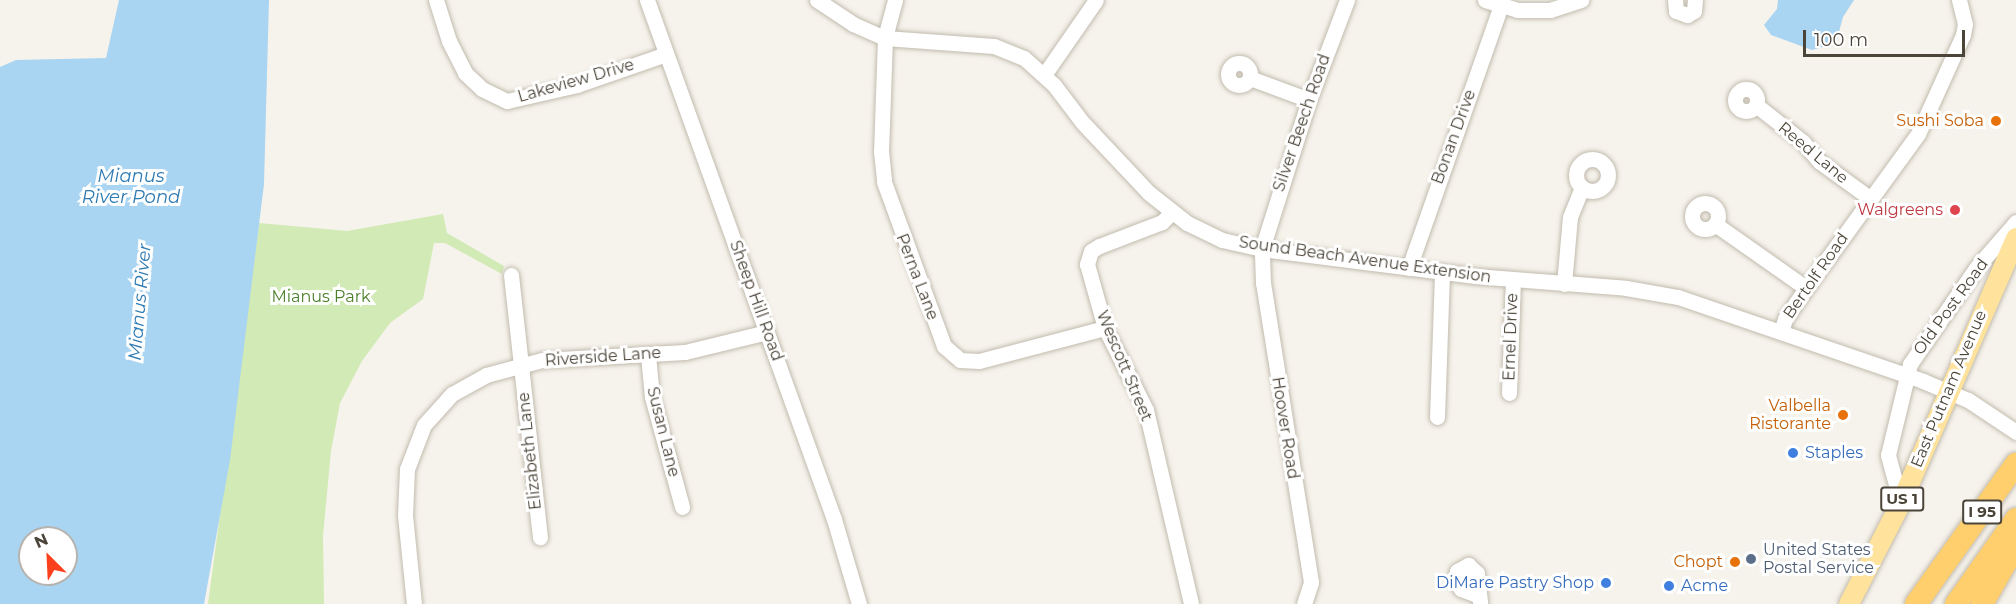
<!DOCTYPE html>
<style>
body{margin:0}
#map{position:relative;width:2016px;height:604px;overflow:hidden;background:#f6f3ec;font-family:Montserrat,sans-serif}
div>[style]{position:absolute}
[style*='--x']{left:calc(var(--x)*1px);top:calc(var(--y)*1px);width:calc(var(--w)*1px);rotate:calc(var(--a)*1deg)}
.green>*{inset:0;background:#d2eab5}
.water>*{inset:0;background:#a9d4f2}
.roads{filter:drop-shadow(0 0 2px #c2bbae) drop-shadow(0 0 2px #c2bbae)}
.minor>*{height:15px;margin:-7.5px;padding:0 7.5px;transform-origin:7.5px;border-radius:7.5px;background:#fff}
.minor>.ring{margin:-7.5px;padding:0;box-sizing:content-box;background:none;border:15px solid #fff;border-radius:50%}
.major>*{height:20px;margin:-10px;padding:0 10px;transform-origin:10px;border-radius:10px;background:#ffe39c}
.highway>*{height:22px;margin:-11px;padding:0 11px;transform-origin:11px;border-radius:11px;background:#ffcf6e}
.dots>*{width:16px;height:16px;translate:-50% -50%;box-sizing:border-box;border:3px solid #fff;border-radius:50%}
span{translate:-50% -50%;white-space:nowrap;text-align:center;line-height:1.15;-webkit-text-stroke:6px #fff;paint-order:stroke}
.shield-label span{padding:2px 4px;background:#fff;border:2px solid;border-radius:4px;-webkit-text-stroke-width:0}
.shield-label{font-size:15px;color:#4b4439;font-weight:700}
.street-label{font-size:16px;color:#4b4439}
.food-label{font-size:16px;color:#c56008}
.right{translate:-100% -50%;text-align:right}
.health-label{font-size:16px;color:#be3a42}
.park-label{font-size:16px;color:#4a7f2a}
.shop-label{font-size:16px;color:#366cbe}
.left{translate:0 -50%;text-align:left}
.service-label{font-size:16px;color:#4e5e75}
.water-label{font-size:18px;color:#2e7ab2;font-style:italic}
.north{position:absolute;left:18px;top:526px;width:60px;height:60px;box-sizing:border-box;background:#fff;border:2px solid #b7b4b0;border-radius:50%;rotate:336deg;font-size:16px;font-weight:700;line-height:24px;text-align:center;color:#4b4439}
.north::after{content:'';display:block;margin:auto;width:21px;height:27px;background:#fc3f1d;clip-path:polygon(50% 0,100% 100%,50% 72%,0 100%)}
.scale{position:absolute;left:1803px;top:30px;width:162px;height:27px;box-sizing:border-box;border:3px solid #4b4439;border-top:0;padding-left:8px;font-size:18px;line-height:21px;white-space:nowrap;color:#4b4439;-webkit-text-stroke:4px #fff;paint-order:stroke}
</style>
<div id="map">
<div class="green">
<div style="clip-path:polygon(443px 214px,447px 233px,504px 266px,502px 274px,445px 243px,434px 243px,423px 299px,390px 323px,362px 361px,340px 403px,331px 451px,323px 536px,324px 604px,208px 604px,259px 223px,347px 231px)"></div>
</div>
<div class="water">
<div style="clip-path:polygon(evenodd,119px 0,269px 0,264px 184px,230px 460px,204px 604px,0 604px,0 67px,16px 60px,106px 58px,119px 0,30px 538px,66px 538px,66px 574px,30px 574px,30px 538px)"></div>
<div style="clip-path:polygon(1778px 0,1854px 0,1843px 17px,1836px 43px,1812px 50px,1771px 35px,1764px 25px,1777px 9px)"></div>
</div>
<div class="roads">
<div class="minor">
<div style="--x:436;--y:0;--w:43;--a:72.4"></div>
<div style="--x:449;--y:41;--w:36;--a:63"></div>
<div style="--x:465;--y:73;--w:23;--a:43"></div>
<div style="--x:482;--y:89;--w:28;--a:26"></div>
<div style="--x:507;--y:101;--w:72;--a:-12.9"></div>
<div style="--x:577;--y:85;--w:94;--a:-19.2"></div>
<div style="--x:647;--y:0;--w:552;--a:70.19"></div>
<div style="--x:834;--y:519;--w:89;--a:73.6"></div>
<div style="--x:817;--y:0;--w:43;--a:33.7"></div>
<div style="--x:853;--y:24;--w:35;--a:24"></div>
<div style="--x:885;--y:38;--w:109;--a:4.2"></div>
<div style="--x:994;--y:46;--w:32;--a:22"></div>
<div style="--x:1024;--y:58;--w:40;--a:42"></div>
<div style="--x:1054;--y:85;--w:48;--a:52.7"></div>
<div style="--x:1083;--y:123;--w:96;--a:46.7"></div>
<div style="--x:1149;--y:193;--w:48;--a:38.3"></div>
<div style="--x:1187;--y:223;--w:39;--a:26"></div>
<div style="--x:1222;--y:240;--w:41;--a:12.7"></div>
<div style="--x:1262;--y:249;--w:215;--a:7.2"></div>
<div style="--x:1475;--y:276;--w:151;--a:4.5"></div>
<div style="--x:1626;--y:288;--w:53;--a:9.8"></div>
<div style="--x:1678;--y:297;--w:259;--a:18.9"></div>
<div style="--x:1923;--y:381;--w:49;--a:22.9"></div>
<div style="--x:1968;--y:400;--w:58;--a:33.7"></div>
<div style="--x:895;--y:0;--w:39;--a:105"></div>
<div style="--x:885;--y:38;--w:113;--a:92"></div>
<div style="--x:881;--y:151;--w:31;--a:84"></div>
<div style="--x:884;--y:182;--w:175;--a:69.9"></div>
<div style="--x:944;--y:346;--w:21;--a:41"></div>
<div style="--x:960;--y:360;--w:19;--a:3"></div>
<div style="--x:979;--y:361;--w:130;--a:-14.7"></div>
<div style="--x:1485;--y:0;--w:34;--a:17"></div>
<div style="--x:1517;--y:10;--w:33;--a:0"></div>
<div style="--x:1550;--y:10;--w:33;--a:-18"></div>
<div style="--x:1675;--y:0;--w:11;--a:85"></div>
<div style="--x:1676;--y:11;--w:12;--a:20"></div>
<div style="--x:1687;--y:15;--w:8;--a:-30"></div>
<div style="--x:1694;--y:11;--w:11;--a:-85"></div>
<div class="ring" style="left:1228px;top:63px;width:7px;height:7px"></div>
<div style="--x:1044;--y:75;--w:91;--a:-55.3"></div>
<div style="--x:1250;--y:78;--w:63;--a:20.4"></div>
<div class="ring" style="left:1735px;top:89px;width:7px;height:7px"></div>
<div style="--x:1756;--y:105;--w:60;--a:38.2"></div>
<div style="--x:1803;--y:142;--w:26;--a:50"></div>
<div style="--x:1820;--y:162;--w:63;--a:36"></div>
<div class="ring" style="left:1576px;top:159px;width:17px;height:17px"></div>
<div class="ring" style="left:1692px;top:203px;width:11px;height:11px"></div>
<div style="--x:1171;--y:213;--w:13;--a:135"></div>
<div style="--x:1162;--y:222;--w:67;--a:159.1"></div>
<div style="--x:1099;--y:246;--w:9;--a:148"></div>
<div style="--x:1091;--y:251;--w:14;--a:107"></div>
<div style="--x:1087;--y:264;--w:66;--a:74.3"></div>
<div style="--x:1105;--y:328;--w:92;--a:63.4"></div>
<div style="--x:1146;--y:410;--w:199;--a:76.9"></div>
<div style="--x:1715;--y:224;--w:111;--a:35.1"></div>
<div style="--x:1409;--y:268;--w:278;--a:-70.7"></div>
<div style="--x:511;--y:275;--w:264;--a:83.7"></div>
<div style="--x:1564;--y:284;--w:67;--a:-84.9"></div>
<div style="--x:1570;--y:217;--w:32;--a:-68"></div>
<div style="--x:1781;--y:332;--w:14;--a:-73"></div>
<div style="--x:1785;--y:319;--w:37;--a:-56"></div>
<div style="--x:1806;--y:288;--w:190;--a:-54"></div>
<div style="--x:1918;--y:134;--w:109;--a:-65.6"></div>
<div style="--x:1963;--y:35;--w:11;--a:-80"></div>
<div style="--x:1965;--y:24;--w:25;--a:-104"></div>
<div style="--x:648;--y:355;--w:42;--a:84.6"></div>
<div style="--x:652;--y:397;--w:114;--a:74.7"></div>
<div style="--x:1509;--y:393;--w:113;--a:-88"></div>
<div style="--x:1437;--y:417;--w:145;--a:-88"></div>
<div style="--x:1901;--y:503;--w:50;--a:-105.2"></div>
<div style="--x:1888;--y:455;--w:94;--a:-76.4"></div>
<div style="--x:1910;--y:364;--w:116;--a:-55.5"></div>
<div style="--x:1976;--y:268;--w:61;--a:-49"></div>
<div style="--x:1477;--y:595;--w:17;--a:-159"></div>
<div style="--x:1461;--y:589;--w:11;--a:-124"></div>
<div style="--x:1455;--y:580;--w:9;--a:-77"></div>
<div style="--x:1457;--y:571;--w:13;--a:-29"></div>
<div style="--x:1468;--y:565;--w:12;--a:42"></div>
<div style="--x:1477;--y:573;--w:31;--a:84"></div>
<div style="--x:414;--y:604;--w:89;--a:-95.8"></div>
<div style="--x:405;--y:515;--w:46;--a:-87.5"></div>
<div style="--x:407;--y:469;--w:47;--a:-68.9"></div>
<div style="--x:424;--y:425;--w:42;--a:-47.9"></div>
<div style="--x:452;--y:394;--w:39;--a:-29"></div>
<div style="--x:486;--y:375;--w:58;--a:-15"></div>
<div style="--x:542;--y:360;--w:143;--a:-3.2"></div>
<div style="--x:685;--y:352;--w:84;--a:-13.7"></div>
<div style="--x:1304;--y:604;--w:23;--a:-72"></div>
<div style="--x:1311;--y:582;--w:303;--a:-99.1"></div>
<div style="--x:1263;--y:283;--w:34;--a:-92"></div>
<div style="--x:1262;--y:249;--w:156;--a:-72.5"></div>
<div style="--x:1309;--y:100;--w:107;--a:-69.2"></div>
</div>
<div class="major">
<div style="--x:1849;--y:604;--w:114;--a:-62.8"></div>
<div style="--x:1901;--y:503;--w:289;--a:-66.5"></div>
</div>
<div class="highway">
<div style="--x:1916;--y:604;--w:172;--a:-54.5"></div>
<div style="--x:1956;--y:604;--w:104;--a:-54.8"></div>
<div style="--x:1982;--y:604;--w:68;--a:-60"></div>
</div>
</div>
<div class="dots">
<div style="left:1996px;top:121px;background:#e8710a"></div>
<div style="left:1955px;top:210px;background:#e0444e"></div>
<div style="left:1843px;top:415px;background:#e8710a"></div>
<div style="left:1793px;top:453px;background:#3f7fe0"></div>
<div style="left:1751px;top:559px;background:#5c6f8a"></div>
<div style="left:1735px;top:562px;background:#e8710a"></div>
<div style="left:1606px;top:583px;background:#3f7fe0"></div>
<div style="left:1669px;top:586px;background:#3f7fe0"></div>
</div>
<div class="shield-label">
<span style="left:1902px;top:499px">US 1</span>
<span style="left:1982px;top:512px">I 95</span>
</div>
<div class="street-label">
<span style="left:576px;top:81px;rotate:-16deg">Lakeview Drive</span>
<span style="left:1302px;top:123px;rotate:-71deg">Silver Beech Road</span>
<span style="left:1454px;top:137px;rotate:-70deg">Bonan Drive</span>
<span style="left:1813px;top:153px;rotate:40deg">Reed Lane</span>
<span style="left:1365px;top:260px;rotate:8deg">Sound Beach Avenue Extension</span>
<span style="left:1816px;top:276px;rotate:-55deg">Bertolf Road</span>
<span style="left:917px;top:277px;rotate:69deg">Perna Lane</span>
<span style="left:756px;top:301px;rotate:70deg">Sheep Hill Road</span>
<span style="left:1951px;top:307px;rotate:-54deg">Old Post Road</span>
<span style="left:1511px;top:337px;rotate:-88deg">Ernel Drive</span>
<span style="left:603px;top:357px;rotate:-4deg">Riverside Lane</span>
<span style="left:1124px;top:366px;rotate:67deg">Wescott Street</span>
<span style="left:1949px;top:389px;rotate:-67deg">East Putnam Avenue</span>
<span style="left:1285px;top:428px;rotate:81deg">Hoover Road</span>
<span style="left:663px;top:432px;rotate:76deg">Susan Lane</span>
<span style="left:530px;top:451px;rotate:-96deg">Elizabeth Lane</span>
</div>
<div class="food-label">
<span class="right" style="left:1984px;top:121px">Sushi Soba</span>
<span class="right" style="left:1831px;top:415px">Valbella<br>Ristorante</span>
<span class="right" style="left:1723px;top:562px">Chopt</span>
</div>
<div class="health-label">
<span class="right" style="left:1943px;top:210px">Walgreens</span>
</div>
<div class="park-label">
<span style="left:321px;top:297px">Mianus Park</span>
</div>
<div class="shop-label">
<span class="left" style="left:1805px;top:453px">Staples</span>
<span class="right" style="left:1594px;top:583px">DiMare Pastry Shop</span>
<span class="left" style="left:1681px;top:586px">Acme</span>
</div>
<div class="service-label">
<span class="left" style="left:1763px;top:559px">United States<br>Postal Service</span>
</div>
<div class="water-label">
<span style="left:131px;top:187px">Mianus<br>River Pond</span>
<span style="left:140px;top:302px;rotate:-85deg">Mianus River</span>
</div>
<div class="north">N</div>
<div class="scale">100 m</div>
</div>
